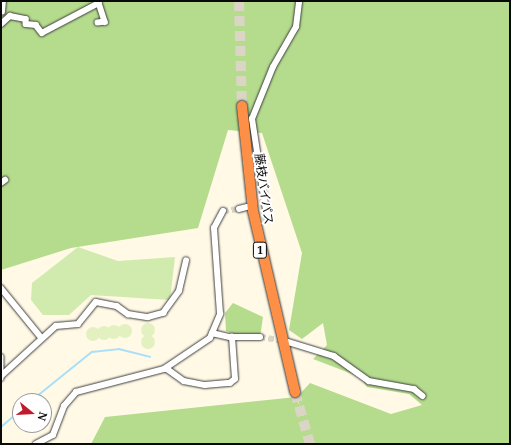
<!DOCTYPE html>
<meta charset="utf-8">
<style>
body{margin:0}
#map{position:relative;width:511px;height:445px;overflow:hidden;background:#fff9e6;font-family:"Noto Serif","Noto Sans JP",serif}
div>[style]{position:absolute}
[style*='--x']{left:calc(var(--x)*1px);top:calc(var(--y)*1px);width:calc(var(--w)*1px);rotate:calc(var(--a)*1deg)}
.green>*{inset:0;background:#d1ebaf}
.forest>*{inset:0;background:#b5dc8d}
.pitch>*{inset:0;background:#e3f1c1}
.round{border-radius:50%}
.stream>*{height:1.5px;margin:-0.75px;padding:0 0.75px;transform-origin:0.75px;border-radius:0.75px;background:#a8dffa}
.street-tunnel>*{height:5.5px;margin-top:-2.75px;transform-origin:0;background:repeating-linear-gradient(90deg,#dad5c5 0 5.5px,transparent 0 8.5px)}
.highway-tunnel>*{height:10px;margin-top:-5px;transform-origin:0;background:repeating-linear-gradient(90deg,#dad5c5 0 10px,transparent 0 15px)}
.roads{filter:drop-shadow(0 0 1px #3d3d3d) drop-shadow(0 0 1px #3d3d3d)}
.street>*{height:5.5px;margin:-2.75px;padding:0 2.75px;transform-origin:2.75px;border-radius:2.75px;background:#fff}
.highway>*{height:10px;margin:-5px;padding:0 5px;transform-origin:5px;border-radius:5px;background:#fd9046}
span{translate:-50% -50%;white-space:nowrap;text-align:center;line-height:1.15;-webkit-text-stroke:4px #fff;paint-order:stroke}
.shield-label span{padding:1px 3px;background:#fff;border:1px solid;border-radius:3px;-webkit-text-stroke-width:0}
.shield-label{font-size:11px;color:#0a0a0a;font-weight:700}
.street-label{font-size:12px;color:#0a0a0a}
.frame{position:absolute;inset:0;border:2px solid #0a0a0a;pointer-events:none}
.north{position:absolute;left:12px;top:393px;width:40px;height:40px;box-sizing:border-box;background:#fff;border:1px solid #9d9d9d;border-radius:50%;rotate:108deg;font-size:11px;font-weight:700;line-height:16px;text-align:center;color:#0a0a0a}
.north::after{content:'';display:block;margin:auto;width:14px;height:18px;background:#c01b2c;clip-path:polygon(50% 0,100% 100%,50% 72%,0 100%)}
</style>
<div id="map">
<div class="green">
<div style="clip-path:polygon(78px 247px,118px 261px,175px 257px,170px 300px,91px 295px,69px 315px,43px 315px,31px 300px,32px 283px)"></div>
</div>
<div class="forest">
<div style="clip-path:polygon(1px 1px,510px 1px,510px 444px,91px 444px,105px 417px,296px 397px,300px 407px,297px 397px,310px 383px,391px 414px,422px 405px,409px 394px,367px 387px,360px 377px,313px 359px,327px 345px,323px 323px,302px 339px,289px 330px,302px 253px,262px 133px,228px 130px,198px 228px,71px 248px,1px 270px)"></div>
<div style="clip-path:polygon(233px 303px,263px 317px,260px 337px,252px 340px,226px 331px,225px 313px)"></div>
</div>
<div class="pitch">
<div class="round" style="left:141px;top:323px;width:14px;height:14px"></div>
<div class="round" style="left:118px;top:324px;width:14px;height:14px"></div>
<div class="round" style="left:107px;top:325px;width:14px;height:14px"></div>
<div class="round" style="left:97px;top:326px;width:14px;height:14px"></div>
<div class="round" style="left:86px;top:327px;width:14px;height:14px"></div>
<div class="round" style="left:141px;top:335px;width:14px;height:14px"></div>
</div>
<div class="stream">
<div style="--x:31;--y:401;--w:78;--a:-38.8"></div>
<div style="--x:92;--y:352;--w:27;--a:-6"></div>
<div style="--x:119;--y:349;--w:32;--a:14"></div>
<div style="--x:1;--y:427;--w:25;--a:-40"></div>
</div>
<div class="street-tunnel">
<div style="--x:223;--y:211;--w:16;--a:-7"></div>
<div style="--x:260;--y:337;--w:24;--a:9"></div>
</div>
<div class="highway-tunnel">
<div style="--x:239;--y:1;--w:105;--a:88.4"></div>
<div style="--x:295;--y:392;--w:54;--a:73.9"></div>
</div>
<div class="roads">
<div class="street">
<div style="--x:2;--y:12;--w:11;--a:-85"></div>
<div style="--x:1;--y:24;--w:12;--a:-42"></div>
<div style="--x:10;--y:16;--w:16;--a:11"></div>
<div style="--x:26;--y:19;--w:5;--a:90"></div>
<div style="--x:26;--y:24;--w:10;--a:6"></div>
<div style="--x:36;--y:25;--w:10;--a:53"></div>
<div style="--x:42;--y:33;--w:64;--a:-27.8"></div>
<div style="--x:99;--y:3;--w:20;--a:72"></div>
<div style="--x:105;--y:22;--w:7;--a:172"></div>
<div style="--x:1;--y:183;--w:5;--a:-37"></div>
<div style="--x:239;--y:209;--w:8;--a:-14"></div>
<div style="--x:267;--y:217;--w:99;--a:-98.7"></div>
<div style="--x:252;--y:119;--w:56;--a:-68"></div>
<div style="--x:273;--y:67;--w:46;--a:-60.1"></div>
<div style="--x:296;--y:27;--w:26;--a:-83"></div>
<div style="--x:1;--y:288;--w:63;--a:50.8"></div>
<div style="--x:212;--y:333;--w:18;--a:13"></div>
<div style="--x:230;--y:337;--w:30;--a:0"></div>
<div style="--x:288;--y:342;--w:48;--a:16.9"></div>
<div style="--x:334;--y:356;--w:43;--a:35.5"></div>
<div style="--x:369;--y:381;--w:46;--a:10.1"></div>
<div style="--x:414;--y:389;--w:11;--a:38"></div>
<div style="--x:1;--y:357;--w:21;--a:90"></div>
<div style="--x:166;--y:368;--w:22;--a:36"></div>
<div style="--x:184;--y:381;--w:21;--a:11"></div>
<div style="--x:205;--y:385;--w:25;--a:-5"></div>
<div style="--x:230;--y:383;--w:6;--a:-39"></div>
<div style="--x:235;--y:379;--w:42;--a:-94.1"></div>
<div style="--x:1;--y:376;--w:74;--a:-42.3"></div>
<div style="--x:56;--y:326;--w:22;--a:-5"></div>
<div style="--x:78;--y:324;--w:28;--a:-51"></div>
<div style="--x:96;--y:302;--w:21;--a:11"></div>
<div style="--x:117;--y:306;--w:14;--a:36"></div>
<div style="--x:128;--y:314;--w:20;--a:9"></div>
<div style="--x:148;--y:317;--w:16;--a:-15"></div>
<div style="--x:163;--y:313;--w:27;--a:-54"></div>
<div style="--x:179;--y:291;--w:31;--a:-77"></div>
<div style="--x:36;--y:444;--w:19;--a:-28"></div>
<div style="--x:53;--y:435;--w:31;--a:-69"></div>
<div style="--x:64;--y:406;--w:18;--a:-49"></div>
<div style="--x:76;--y:392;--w:91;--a:-14.6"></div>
<div style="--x:164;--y:369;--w:55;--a:-34"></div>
<div style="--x:210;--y:338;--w:26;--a:-67"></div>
<div style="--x:220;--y:314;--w:86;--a:-94"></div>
<div style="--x:214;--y:228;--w:19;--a:-62"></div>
</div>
<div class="highway">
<div style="--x:242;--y:106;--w:106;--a:84"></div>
<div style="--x:253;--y:211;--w:186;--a:76.9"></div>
</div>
</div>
<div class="shield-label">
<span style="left:260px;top:250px">1</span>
</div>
<div class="street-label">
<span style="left:264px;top:189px;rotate:82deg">藤枝バイパス</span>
</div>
<div class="frame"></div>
<div class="north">N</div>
</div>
